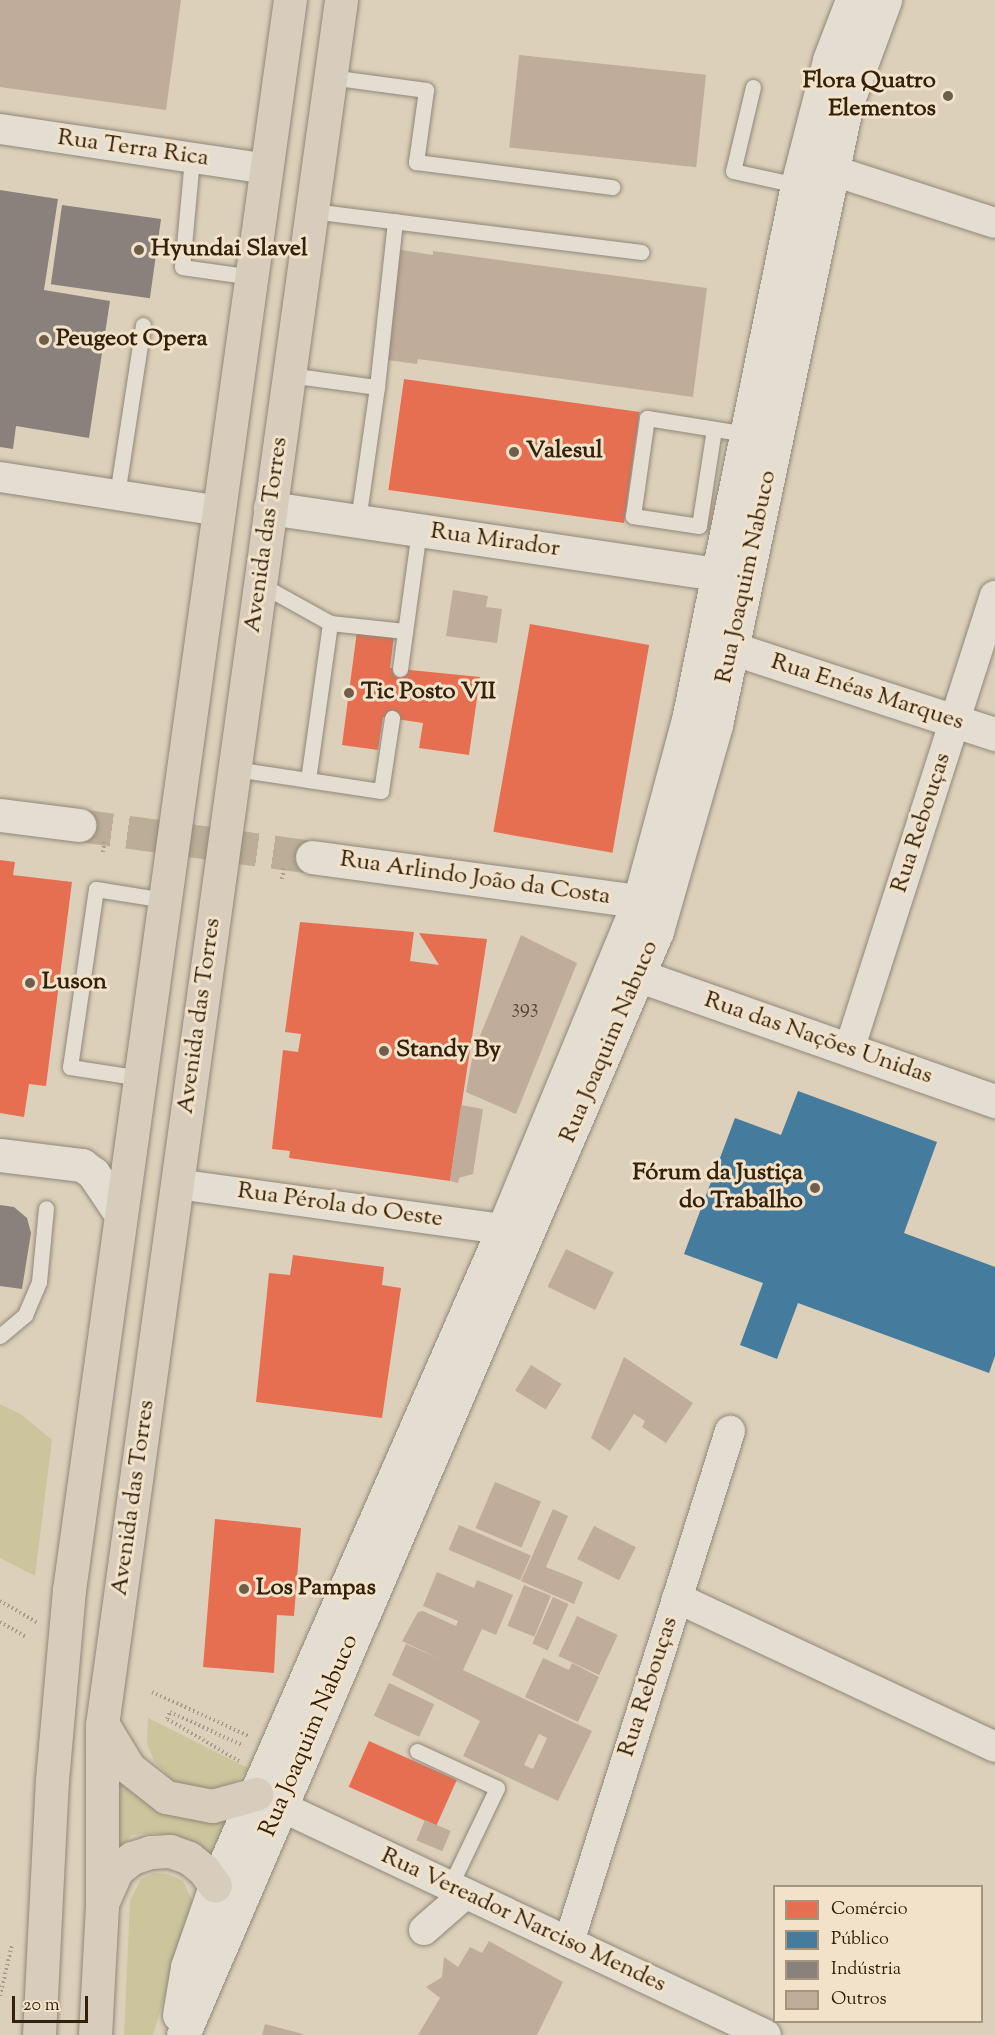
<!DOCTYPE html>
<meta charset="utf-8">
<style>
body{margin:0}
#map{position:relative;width:995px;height:2035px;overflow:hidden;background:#ddd0ba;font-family:"Sorts Mill Goudy",serif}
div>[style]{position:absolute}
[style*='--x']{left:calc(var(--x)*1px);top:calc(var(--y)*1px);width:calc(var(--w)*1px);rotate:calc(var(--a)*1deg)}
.green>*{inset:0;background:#ccc49c}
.shops>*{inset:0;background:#e76f51;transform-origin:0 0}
.public>*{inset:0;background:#457b9d}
.industry>*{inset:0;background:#8a817c;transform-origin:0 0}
.building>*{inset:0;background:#bfac9b;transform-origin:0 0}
.secondary-tunnel>*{height:33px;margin-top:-16.5px;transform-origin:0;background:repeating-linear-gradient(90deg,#bbad97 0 33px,transparent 0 49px)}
.path>*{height:4px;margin-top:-2px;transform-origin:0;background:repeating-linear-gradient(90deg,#a39c91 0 1.5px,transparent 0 4.5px)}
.roads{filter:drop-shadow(0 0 2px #918779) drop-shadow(0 0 2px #918779)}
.lane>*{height:15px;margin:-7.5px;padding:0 7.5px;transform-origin:7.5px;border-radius:7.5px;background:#e4ddd2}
.street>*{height:30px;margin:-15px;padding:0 15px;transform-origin:15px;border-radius:15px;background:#e4ddd2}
.secondary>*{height:33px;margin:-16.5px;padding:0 16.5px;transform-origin:16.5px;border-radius:16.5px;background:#e4ddd2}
.highway>*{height:33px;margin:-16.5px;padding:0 16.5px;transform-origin:16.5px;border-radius:16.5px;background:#d8cdbd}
.dots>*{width:16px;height:16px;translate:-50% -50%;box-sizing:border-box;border:3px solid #f2e2c9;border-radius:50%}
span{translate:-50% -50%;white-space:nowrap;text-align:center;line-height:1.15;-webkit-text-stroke:6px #f2e2c9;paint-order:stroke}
.number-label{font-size:21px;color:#574430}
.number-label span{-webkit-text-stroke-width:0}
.poi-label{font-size:24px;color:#34210c;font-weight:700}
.right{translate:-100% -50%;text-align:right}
.left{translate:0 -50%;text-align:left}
.street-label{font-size:24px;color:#34210c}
.legend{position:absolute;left:773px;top:1885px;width:210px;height:138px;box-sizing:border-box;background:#f2e2c9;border:2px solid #a6957d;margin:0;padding:8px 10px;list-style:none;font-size:18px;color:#34210c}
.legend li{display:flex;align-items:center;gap:12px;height:30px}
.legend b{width:30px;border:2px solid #a6957d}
.scale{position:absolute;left:12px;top:1996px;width:76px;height:27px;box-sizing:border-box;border:3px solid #34210c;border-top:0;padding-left:8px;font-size:18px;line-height:21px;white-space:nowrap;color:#34210c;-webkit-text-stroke:4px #f2e2c9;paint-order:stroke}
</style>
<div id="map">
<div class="green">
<div style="clip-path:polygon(0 1404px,22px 1415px,52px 1440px,35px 1576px,0 1558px)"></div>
<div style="clip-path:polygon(148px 1718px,250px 1769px,235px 1782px,214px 1790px,174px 1782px,154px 1761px,147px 1744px)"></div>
<div style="clip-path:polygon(117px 1766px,230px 1814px,210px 1859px,185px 1841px,156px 1833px,132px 1835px,114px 1854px)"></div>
<div style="clip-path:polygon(154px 1873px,168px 1874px,183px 1881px,193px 1902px,153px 2035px,124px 2035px,130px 1901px,141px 1879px)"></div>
</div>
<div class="shops">
<div style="left:404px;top:379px;width:238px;height:112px;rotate:8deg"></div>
<div style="left:530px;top:624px;width:121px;height:211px;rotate:10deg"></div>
<div style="clip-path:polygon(357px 631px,394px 636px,390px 668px,480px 677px,469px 755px,419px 748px,423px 723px,383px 717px,378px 750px,342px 745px)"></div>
<div style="clip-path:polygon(0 860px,15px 862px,13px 875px,72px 882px,46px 1086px,29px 1084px,24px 1117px,0 1113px)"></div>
<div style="clip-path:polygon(300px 922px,414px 932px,410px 961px,439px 965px,419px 933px,487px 939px,450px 1181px,289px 1158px,290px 1151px,272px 1149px,283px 1050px,298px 1052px,301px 1034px,285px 1032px)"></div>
<div style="clip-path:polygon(293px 1255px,384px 1267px,382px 1285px,401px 1288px,382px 1418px,256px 1402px,269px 1273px,290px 1275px)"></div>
<div style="clip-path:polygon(215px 1519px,301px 1528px,294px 1616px,277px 1615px,274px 1673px,203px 1667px)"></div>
<div style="left:369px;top:1741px;width:96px;height:50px;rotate:24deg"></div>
</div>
<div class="public">
<div style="clip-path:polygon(798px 1091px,937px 1142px,904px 1233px,995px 1267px,995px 1356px,989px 1373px,798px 1303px,777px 1359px,740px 1345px,763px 1283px,684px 1254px,735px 1118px,781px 1135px)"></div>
</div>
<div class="industry">
<div style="clip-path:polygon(0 190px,58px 199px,44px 290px,110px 301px,89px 438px,16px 426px,13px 449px,0 447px)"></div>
<div style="left:62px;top:205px;width:100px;height:80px;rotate:8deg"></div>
<div style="clip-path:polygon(0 1205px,14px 1207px,27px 1218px,31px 1233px,22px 1289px,0 1286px)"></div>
</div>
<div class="building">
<div style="clip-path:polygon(0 0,181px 0,166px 110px,0 87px)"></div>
<div style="left:519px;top:55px;width:188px;height:93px;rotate:6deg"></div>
<div style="clip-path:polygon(396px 249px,433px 255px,433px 251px,707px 288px,693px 397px,418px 359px,417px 364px,380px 359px)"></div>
<div style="clip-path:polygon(453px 590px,488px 596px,486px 607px,502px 609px,497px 643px,446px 636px)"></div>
<div style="clip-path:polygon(521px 935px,577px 963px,516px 1114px,466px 1092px,473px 1053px)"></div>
<div style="clip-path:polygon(461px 1105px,483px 1109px,473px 1174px,459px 1178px,458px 1183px,450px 1181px)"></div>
<div style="left:566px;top:1249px;width:53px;height:42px;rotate:26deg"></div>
<div style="clip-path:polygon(624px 1357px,693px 1403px,666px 1443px,642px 1427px,645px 1421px,634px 1414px,610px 1451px,591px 1438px)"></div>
<div style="left:531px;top:1365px;width:36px;height:30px;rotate:32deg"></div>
<div style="left:495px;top:1482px;width:50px;height:50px;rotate:23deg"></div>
<div style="clip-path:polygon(553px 1509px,568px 1516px,546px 1567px,583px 1582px,574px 1604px,521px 1581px)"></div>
<div style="left:459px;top:1525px;width:78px;height:27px;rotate:23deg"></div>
<div style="left:594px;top:1526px;width:47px;height:37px;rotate:27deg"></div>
<div style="clip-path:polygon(evenodd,437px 1572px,474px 1588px,477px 1580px,513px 1595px,496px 1635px,482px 1629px,463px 1670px,592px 1731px,558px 1801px,463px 1756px,480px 1721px,392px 1675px,406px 1644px,442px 1660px,402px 1641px,418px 1612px,423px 1611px,456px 1626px,458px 1621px,423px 1606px,437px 1572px,539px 1734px,547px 1738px,533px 1769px,524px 1765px,539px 1734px)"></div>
<div style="left:524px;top:1585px;width:29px;height:44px;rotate:22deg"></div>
<div style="left:553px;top:1597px;width:17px;height:51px;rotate:24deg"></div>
<div style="left:577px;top:1616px;width:45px;height:44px;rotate:25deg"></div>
<div style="clip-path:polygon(543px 1658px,569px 1670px,572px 1663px,599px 1677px,578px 1722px,525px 1697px)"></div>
<div style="left:389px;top:1683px;width:50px;height:36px;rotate:25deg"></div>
<div style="left:425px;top:1820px;width:28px;height:22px;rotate:23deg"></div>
<div style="clip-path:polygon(489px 1941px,563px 1982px,537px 2035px,418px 2035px,440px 1998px,426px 1987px,442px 1977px,444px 1957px,458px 1967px,470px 1947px,482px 1953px)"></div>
<div style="clip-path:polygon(265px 2024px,303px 2034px,303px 2035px,262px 2035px)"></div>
</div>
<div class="secondary-tunnel">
<div style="--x:79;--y:825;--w:235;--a:7.8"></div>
</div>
<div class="path">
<div style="--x:103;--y:852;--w:10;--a:-84"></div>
<div style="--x:282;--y:879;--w:12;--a:-81"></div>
<div style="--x:0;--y:1601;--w:44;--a:30.1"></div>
<div style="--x:0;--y:1622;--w:30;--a:30"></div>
<div style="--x:152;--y:1692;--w:107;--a:24.4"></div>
<div style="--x:239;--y:1761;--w:83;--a:-149.7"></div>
<div style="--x:167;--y:1719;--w:8;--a:-67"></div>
<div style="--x:170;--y:1712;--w:81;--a:24.7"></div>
<div style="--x:0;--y:1996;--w:52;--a:-76.8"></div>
</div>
<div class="roads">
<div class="lane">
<div style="--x:330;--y:77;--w:97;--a:7.7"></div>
<div style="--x:426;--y:90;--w:73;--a:97.9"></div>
<div style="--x:416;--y:162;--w:198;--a:7.3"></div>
<div style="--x:753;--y:87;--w:86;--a:103.4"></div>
<div style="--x:733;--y:171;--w:66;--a:12.3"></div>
<div style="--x:192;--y:158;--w:109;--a:95.2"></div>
<div style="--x:182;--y:267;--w:71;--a:8.1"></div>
<div style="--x:312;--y:211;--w:332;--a:7.1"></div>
<div style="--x:289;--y:375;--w:89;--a:7.8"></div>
<div style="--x:377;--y:387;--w:135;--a:98.1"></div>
<div style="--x:377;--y:387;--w:167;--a:-83.8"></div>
<div style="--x:714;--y:429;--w:98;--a:98.8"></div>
<div style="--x:699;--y:526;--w:67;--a:-171.4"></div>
<div style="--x:633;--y:516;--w:99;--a:-81.9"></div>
<div style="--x:647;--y:418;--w:101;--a:9.1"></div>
<div style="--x:117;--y:495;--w:172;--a:-81.3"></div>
<div style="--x:260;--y:584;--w:80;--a:29.1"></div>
<div style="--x:330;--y:623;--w:75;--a:6.1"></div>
<div style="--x:400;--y:669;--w:140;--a:-82.2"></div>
<div style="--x:235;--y:769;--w:74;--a:8.6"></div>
<div style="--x:308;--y:780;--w:159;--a:-82"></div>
<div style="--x:308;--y:780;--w:74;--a:8.6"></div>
<div style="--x:381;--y:791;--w:74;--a:-81.4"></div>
<div style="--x:141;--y:1078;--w:72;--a:-171.2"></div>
<div style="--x:70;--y:1067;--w:180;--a:-81.7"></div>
<div style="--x:96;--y:889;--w:70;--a:9.1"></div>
<div style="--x:0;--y:1336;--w:33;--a:-40"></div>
<div style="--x:25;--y:1315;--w:36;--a:-67"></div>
<div style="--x:39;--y:1282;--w:74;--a:-84.6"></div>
<div style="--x:417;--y:1751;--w:88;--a:24.8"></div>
<div style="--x:497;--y:1788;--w:109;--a:115.6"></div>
</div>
<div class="street">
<div style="--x:0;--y:129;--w:270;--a:8.5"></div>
<div style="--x:831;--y:170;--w:172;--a:17.9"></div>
<div style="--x:0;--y:477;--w:223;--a:8.8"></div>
<div style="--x:849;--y:1050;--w:477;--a:-72.2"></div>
<div style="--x:177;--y:1184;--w:329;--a:7.9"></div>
<div style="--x:677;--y:1598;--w:351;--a:25.1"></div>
<div style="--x:280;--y:1806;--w:537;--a:25.23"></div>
<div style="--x:424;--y:1930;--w:55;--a:-41.3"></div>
<div style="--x:569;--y:1942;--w:536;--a:-72.51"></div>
</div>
<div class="secondary">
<div style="--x:270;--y:508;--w:454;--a:8.4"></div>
<div style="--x:713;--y:642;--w:297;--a:18.1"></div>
<div style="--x:0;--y:815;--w:80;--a:7.2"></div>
<div style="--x:312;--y:857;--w:330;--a:7.7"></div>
<div style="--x:620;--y:969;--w:398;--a:19.4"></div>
<div style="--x:0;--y:1155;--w:83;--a:7"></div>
<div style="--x:82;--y:1165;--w:14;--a:36"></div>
<div style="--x:93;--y:1173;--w:48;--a:56"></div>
<div style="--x:179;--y:2015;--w:49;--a:-80.5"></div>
<div style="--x:187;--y:1967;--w:86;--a:-70.9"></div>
<div style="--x:215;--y:1886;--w:717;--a:-66.33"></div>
<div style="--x:503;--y:1229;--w:355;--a:-67.5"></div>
<div style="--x:639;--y:901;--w:188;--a:-74.9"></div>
<div style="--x:688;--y:720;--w:546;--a:-78.48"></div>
<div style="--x:797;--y:185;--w:129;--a:-75.6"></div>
<div style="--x:829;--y:60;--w:64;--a:-69"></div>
<div style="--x:183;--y:2035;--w:1201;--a:-66.76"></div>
<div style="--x:657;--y:931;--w:214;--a:-74"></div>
<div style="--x:716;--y:725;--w:636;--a:-78.11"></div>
<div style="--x:847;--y:103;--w:110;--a:-69.7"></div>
</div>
<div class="highway">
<div style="--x:103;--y:1725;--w:50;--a:58.8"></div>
<div style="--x:129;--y:1768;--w:47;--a:38.1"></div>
<div style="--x:166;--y:1797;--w:47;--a:11.1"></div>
<div style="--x:212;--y:1806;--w:46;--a:-15.3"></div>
<div style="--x:103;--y:1901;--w:34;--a:-66"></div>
<div style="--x:117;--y:1870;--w:19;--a:-39"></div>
<div style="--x:132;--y:1858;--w:19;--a:-18"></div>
<div style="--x:150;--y:1852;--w:20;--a:-3"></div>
<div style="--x:170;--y:1851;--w:20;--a:20"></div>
<div style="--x:189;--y:1858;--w:19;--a:39"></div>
<div style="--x:204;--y:1870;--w:19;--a:55"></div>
<div style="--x:39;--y:2035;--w:255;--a:-87.1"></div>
<div style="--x:52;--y:1780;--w:191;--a:-84.9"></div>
<div style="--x:69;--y:1590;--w:1605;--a:-82.09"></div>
<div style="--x:95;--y:2035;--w:129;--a:-86.9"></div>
<div style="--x:102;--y:1906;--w:181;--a:-90"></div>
<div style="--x:102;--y:1725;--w:1741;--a:-82.11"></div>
</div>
</div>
<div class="dots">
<div style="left:948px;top:96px;background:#6f5e49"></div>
<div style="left:139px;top:250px;background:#6f5e49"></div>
<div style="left:44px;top:340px;background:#6f5e49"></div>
<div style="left:514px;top:452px;background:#6f5e49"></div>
<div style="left:349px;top:693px;background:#6f5e49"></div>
<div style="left:30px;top:983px;background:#6f5e49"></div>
<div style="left:384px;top:1051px;background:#6f5e49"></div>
<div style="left:815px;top:1188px;background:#6f5e49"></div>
<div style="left:244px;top:1589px;background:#6f5e49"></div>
</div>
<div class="number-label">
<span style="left:525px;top:1008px">393</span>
</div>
<div class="poi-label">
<span class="right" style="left:936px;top:96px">Flora Quatro<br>Elementos</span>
<span class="left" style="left:151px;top:250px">Hyundai Slavel</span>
<span class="left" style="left:56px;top:340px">Peugeot Opera</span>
<span class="left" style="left:526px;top:452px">Valesul</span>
<span class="left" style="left:361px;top:693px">Tic Posto VII</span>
<span class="left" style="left:42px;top:983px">Luson</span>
<span class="left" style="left:396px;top:1051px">Standy By</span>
<span class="right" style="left:803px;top:1188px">Fórum da Justiça<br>do Trabalho</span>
<span class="left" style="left:256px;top:1589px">Los Pampas</span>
</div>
<div class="street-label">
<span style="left:133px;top:149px;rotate:8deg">Rua Terra Rica</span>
<span style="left:267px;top:535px;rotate:-82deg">Avenida das Torres</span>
<span style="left:495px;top:541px;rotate:8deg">Rua Mirador</span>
<span style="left:747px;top:577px;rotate:-78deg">Rua Joaquim Nabuco</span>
<span style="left:867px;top:693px;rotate:18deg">Rua Enéas Marques</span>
<span style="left:922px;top:823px;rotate:-72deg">Rua Rebouças</span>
<span style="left:475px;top:879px;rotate:8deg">Rua Arlindo João da Costa</span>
<span style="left:200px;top:1016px;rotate:-82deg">Avenida das Torres</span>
<span style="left:818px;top:1039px;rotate:19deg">Rua das Nações Unidas</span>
<span style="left:610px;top:1042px;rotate:-67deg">Rua Joaquim Nabuco</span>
<span style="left:340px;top:1206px;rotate:8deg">Rua Pérola do Oeste</span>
<span style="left:134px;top:1498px;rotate:-82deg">Avenida das Torres</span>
<span style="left:649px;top:1687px;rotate:-72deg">Rua Rebouças</span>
<span style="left:310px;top:1736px;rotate:-67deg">Rua Joaquim Nabuco</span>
<span style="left:523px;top:1921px;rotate:25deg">Rua Vereador Narciso Mendes</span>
</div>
<ul class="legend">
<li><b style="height:16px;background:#e76f51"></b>Comércio</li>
<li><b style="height:16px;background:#457b9d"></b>Público</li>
<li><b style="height:16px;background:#8a817c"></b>Indústria</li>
<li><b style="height:16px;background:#bfac9b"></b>Outros</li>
</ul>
<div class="scale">20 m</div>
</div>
